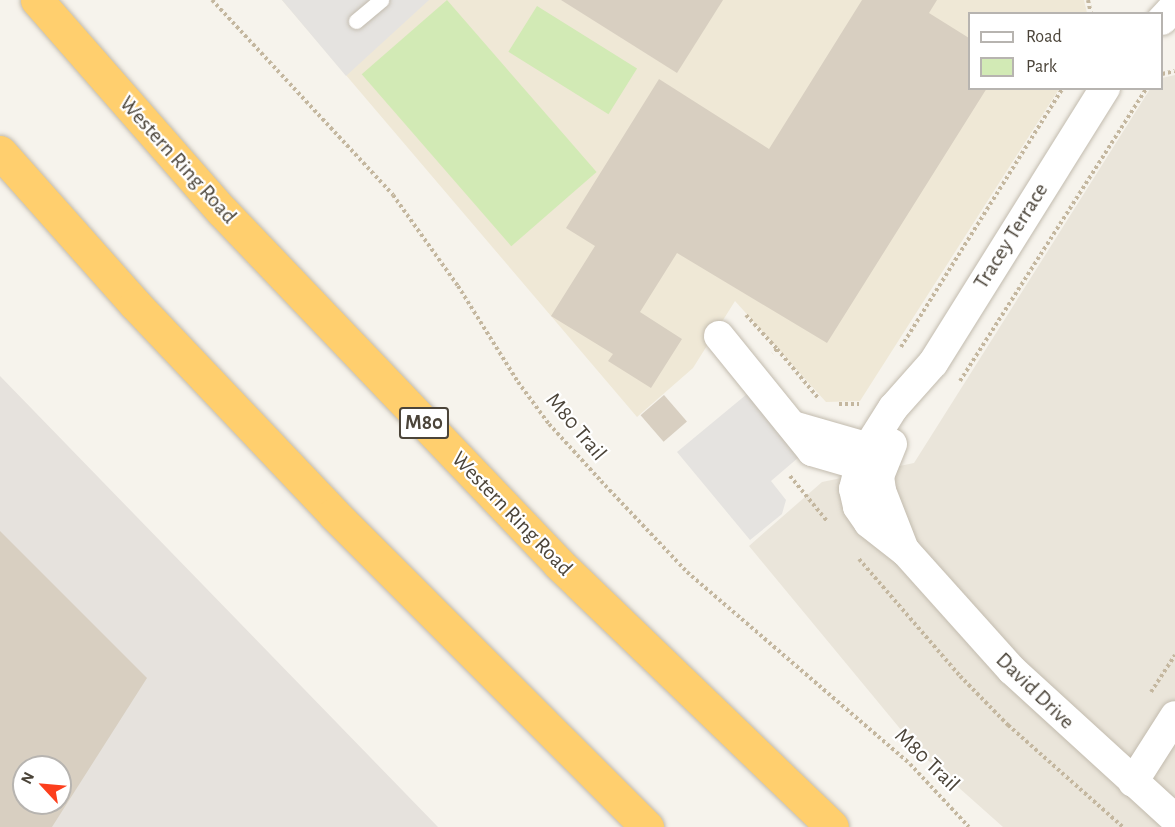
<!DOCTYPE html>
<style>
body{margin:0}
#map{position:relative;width:1175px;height:827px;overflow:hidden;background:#f6f3ec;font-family:"Alegreya Sans",sans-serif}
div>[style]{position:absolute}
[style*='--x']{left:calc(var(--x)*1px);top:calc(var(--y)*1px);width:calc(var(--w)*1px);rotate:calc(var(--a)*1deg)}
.residential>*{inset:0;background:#eae5da}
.industrial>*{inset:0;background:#e6e2dd}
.education>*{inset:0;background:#efe8d6}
.green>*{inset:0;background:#d2eab5;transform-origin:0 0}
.parking>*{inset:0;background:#e5e3e0}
.building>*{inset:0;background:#d8cfc1;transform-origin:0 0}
.path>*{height:4px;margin-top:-2px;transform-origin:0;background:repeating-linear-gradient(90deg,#c4b79f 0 3px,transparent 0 6px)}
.roads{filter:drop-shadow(0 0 2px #c2bbae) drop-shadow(0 0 2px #c2bbae)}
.service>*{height:15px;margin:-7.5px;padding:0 7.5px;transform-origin:7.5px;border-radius:7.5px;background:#fff}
.minor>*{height:30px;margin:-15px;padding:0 15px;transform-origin:15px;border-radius:15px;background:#fff}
.motorway>*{height:33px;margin:-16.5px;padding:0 16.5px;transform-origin:16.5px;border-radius:16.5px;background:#ffcf6e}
span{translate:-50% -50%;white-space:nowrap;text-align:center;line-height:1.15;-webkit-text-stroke:4.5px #fff;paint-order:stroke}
.shield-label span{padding:2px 4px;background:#fff;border:2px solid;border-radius:4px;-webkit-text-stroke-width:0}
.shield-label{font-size:21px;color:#4b4439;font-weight:700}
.street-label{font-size:22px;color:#4b4439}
.legend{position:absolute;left:968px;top:12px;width:195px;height:78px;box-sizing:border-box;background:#fff;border:2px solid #b7b4b0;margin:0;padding:8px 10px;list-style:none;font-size:18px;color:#4b4439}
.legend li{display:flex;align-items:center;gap:12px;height:30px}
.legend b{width:30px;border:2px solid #b7b4b0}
.north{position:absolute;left:12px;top:755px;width:60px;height:60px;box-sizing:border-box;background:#fff;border:2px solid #b7b4b0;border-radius:50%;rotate:296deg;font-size:16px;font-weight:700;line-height:24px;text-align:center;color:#4b4439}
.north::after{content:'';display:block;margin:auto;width:21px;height:27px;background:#fc3f1d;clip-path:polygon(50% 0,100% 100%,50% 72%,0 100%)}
</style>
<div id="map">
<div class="residential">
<div style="clip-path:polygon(1175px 75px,1175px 827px,1003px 827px,921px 754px,749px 546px,822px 482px,914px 463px,1150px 89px,1162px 88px,1162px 78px)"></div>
</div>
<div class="industrial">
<div style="clip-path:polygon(evenodd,0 376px,438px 827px,0 827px,0 376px,24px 767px,60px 767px,60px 803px,24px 803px,24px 767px)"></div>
</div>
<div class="education">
<div style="clip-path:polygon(282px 0,1084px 0,1087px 13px,970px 14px,970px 88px,1059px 89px,860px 401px,826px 402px,735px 301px,693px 368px,637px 417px)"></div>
</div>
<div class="green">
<div style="left:447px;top:0;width:228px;height:113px;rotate:49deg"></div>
<div style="left:537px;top:6px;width:118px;height:54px;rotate:32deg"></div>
</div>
<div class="parking">
<div style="clip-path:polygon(282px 0,429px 0,346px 76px)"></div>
<div style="clip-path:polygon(747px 394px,799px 457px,771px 481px,786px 500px,782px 514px,750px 540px,677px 452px)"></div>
</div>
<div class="building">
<div style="clip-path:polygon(561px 0,723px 0,677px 73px)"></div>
<div style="clip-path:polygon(862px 0,937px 0,929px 13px,969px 38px,969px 88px,987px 88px,827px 343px,677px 253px,640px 312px,682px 339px,651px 388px,608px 361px,613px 354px,551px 316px,595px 246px,566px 228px,659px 79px,769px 149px)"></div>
<div style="left:664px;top:395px;width:35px;height:31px;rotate:49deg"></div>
<div style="clip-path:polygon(evenodd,0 531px,147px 678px,52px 827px,0 827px,0 531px,24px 767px,60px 767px,60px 803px,24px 803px,24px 767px)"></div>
</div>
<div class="path">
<div style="--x:212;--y:0;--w:266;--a:47.1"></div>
<div style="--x:393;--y:195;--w:112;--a:54.5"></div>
<div style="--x:458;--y:286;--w:113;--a:58"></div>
<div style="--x:518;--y:382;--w:52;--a:53.6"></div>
<div style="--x:549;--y:424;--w:77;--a:47.6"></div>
<div style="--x:601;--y:481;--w:125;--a:46.6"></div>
<div style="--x:687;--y:572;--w:294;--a:40.7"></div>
<div style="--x:910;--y:764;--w:86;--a:46.9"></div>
<div style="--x:1088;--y:0;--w:14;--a:78"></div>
<div style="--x:1162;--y:74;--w:13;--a:-13"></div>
<div style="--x:746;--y:315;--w:46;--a:47.6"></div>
<div style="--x:777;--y:349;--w:6;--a:129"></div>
<div style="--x:901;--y:347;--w:305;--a:-58"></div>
<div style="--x:777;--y:349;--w:65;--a:50"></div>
<div style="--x:960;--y:381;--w:348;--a:-57.5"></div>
<div style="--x:839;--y:404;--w:20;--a:0"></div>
<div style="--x:790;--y:476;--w:58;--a:50.6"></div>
<div style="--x:859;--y:559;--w:155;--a:49.2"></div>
<div style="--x:960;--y:676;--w:69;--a:45.6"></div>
<div style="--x:1008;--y:725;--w:154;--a:41.6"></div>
<div style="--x:1151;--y:692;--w:44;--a:-57"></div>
</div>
<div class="roads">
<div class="service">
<div style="--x:356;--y:21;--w:33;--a:-40"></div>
</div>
<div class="minor">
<div style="--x:1162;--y:20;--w:19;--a:-47"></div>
<div style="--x:1105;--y:88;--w:324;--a:122"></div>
<div style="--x:933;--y:363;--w:60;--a:131.6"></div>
<div style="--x:893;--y:408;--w:58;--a:122.3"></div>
<div style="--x:862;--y:457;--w:33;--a:104"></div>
<div style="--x:854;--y:489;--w:18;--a:77"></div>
<div style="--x:858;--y:507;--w:19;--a:55"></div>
<div style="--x:869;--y:523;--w:47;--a:38.1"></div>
<div style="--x:906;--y:552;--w:159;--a:48.1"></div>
<div style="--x:1012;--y:670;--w:221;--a:42.4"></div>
<div style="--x:719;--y:336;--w:148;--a:51"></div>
<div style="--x:812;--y:451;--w:43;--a:16.3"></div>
<div style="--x:853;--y:463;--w:24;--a:-2"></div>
<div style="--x:796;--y:427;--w:66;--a:15.9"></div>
<div style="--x:859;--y:445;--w:27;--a:33"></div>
<div style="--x:892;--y:444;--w:35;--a:112"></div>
<div style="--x:879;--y:476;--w:15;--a:82"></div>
<div style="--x:881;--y:491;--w:60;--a:68.6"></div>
<div style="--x:1133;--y:782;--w:78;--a:-57.5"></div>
</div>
<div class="motorway">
<div style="--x:37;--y:0;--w:281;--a:48.8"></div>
<div style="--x:222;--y:211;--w:487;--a:46.3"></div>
<div style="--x:558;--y:563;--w:380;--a:43.9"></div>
<div style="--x:0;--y:152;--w:203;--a:48.4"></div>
<div style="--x:135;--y:304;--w:289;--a:46.5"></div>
<div style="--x:334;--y:514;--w:443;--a:45"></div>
</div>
</div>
<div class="shield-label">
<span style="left:424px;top:423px">M80</span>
</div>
<div class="street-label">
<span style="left:178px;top:160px;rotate:48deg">Western Ring Road</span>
<span style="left:1011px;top:236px;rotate:-58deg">Tracey Terrace</span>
<span style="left:576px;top:427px;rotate:50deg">M80 Trail</span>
<span style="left:512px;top:514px;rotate:46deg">Western Ring Road</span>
<span style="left:1035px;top:691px;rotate:44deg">David Drive</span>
<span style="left:927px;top:760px;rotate:44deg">M80 Trail</span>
</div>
<ul class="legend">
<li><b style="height:8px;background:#fff"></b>Road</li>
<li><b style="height:16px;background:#d2eab5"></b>Park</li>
</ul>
<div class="north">N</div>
</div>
